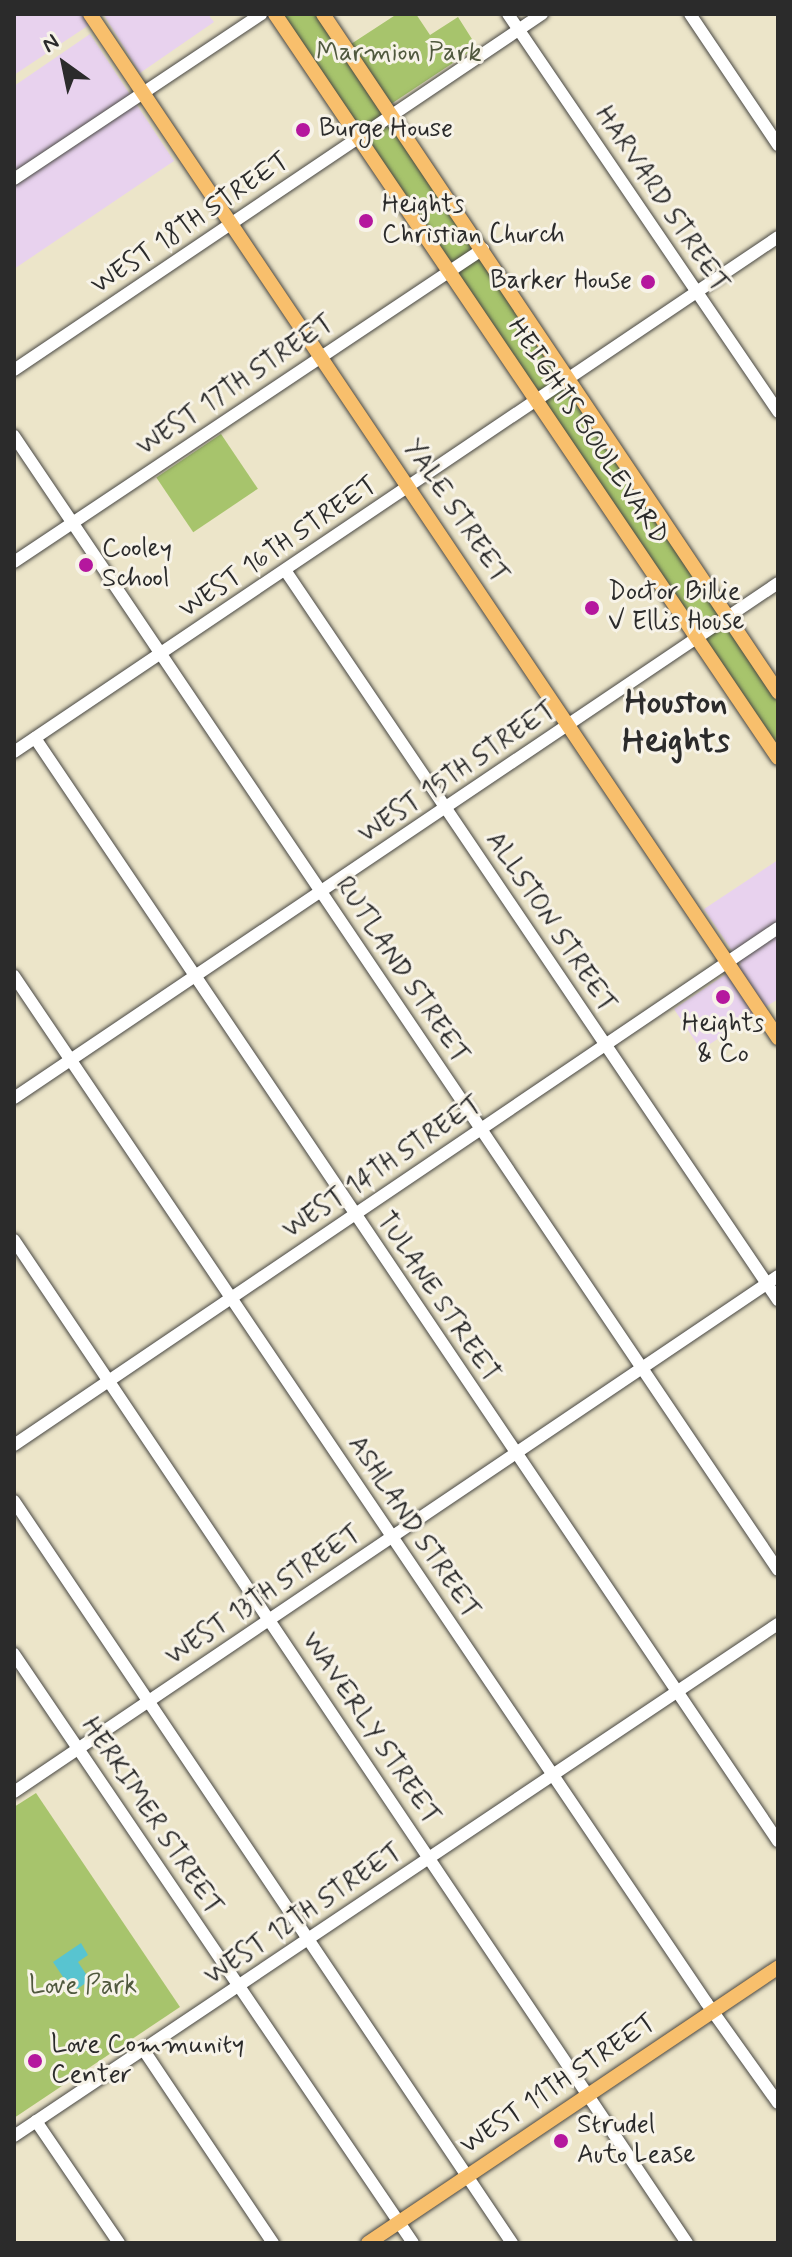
<!DOCTYPE html>
<style>
body{margin:0}
#map{position:relative;width:792px;height:2257px;overflow:hidden;background:#ece5c9;font-family:Mynerve,sans-serif}
div>[style]{position:absolute}
[style*='--x']{left:calc(var(--x)*1px);top:calc(var(--y)*1px);width:calc(var(--w)*1px);rotate:calc(var(--a)*1deg)}
.built>*{inset:0;background:#e8d2ee}
.green>*{inset:0;background:#a7c46c;transform-origin:0 0}
.water>*{inset:0;background:#58c4d0}
.roads{filter:drop-shadow(0 0 2px #484743) drop-shadow(0 0 2px #484743)}
.minor>*{height:12px;margin:-6px;padding:0 6px;transform-origin:6px;border-radius:6px;background:#fff}
.major>*{height:14px;margin:-7px;padding:0 7px;transform-origin:7px;border-radius:7px;background:#f8bf6c}
.dots>*{width:22px;height:22px;translate:-50% -50%;box-sizing:border-box;border:4px solid #f7f3e8;border-radius:50%}
span{translate:-50% -50%;white-space:nowrap;text-align:center;line-height:1.15;-webkit-text-stroke:6px #f7f3e8;paint-order:stroke}
.park-label{font-size:26px;color:#50593e}
.poi-label{font-size:26px;color:#2b2b2b}
.left{translate:0 -50%;text-align:left}
.right{translate:-100% -50%;text-align:right}
.street-label{font-size:26px;color:#2b2b2b}
.district-label{font-size:34px;color:#2b2b2b;font-weight:700}
.frame{position:absolute;inset:0;border:16px solid #2b2b2b;pointer-events:none}
.north{position:absolute;left:24px;top:24px;width:80px;height:80px;-webkit-text-stroke:6px #f7f3e8;paint-order:stroke;rotate:327deg;font-size:22px;font-weight:700;line-height:32px;text-align:center;color:#2b2b2b}
.north::after{content:'';display:block;margin:auto;width:28px;height:36px;background:#2b2b2b;clip-path:polygon(50% 0,100% 100%,50% 72%,0 100%)}
</style>
<div id="map">
<div class="built">
<div style="clip-path:polygon(14px 14px,208px 14px,214px 22px,140px 73px,104px 15px,14px 75px)"></div>
<div style="clip-path:polygon(90px 34px,174px 161px,14px 269px,14px 86px)"></div>
<div style="clip-path:polygon(778px 860px,778px 999px,701px 1050px,674px 1009px,741px 964px,704px 909px)"></div>
</div>
<div class="green">
<div style="clip-path:polygon(283px 14px,316px 14px,778px 703px,778px 747px)"></div>
<div style="clip-path:polygon(397px 14px,416px 14px,430px 35px,458px 17px,477px 47px,391px 104px,351px 44px)"></div>
<div style="left:221px;top:434px;width:66px;height:78px;rotate:56deg"></div>
<div style="clip-path:polygon(36px 1793px,180px 2007px,14px 2118px,14px 1807px)"></div>
</div>
<div class="water">
<div style="clip-path:polygon(81px 1943px,88px 1955px,78px 1962px,90px 1980px,73px 1992px,53px 1962px)"></div>
</div>
<div class="roads">
<div class="minor">
<div style="--x:508;--y:14;--w:481;--a:55.8"></div>
<div style="--x:690;--y:14;--w:158;--a:56.1"></div>
<div style="--x:14;--y:179;--w:297;--a:-33.7"></div>
<div style="--x:14;--y:370;--w:637;--a:-33.99"></div>
<div style="--x:14;--y:436;--w:1367;--a:56.03"></div>
<div style="--x:14;--y:562;--w:564;--a:-33.72"></div>
<div style="--x:285;--y:570;--w:881;--a:55.97"></div>
<div style="--x:35;--y:738;--w:1330;--a:56.04"></div>
<div style="--x:14;--y:752;--w:921;--a:-33.98"></div>
<div style="--x:14;--y:976;--w:1238;--a:56"></div>
<div style="--x:706;--y:2002;--w:124;--a:54.5"></div>
<div style="--x:14;--y:1098;--w:921;--a:-33.98"></div>
<div style="--x:14;--y:1240;--w:1208;--a:56.14"></div>
<div style="--x:14;--y:1445;--w:922;--a:-34.09"></div>
<div style="--x:14;--y:1501;--w:894;--a:56.13"></div>
<div style="--x:14;--y:1654;--w:711;--a:55.89"></div>
<div style="--x:14;--y:1792;--w:922;--a:-34.03"></div>
<div style="--x:143;--y:2049;--w:234;--a:56.2"></div>
<div style="--x:36;--y:2121;--w:148;--a:55.8"></div>
<div style="--x:14;--y:2136;--w:920;--a:-33.83"></div>
</div>
<div class="major">
<div style="--x:90;--y:14;--w:1234;--a:56.1"></div>
<div style="--x:275;--y:14;--w:898;--a:55.94"></div>
<div style="--x:323;--y:14;--w:817;--a:56.13"></div>
<div style="--x:368;--y:2243;--w:494;--a:-33.9"></div>
</div>
</div>
<div class="dots">
<div style="left:303px;top:130px;background:#b5179e"></div>
<div style="left:366px;top:221px;background:#b5179e"></div>
<div style="left:648px;top:282px;background:#b5179e"></div>
<div style="left:86px;top:565px;background:#b5179e"></div>
<div style="left:592px;top:608px;background:#b5179e"></div>
<div style="left:723px;top:997px;background:#b5179e"></div>
<div style="left:35px;top:2061px;background:#b5179e"></div>
<div style="left:561px;top:2141px;background:#b5179e"></div>
</div>
<div class="park-label">
<span style="left:399px;top:54px">Marmion Park</span>
<span style="left:83px;top:1987px">Love Park</span>
</div>
<div class="poi-label">
<span class="left" style="left:319px;top:130px">Burge House</span>
<span class="left" style="left:382px;top:221px">Heights<br>Christian Church</span>
<span class="right" style="left:632px;top:282px">Barker House</span>
<span class="left" style="left:102px;top:565px">Cooley<br>School</span>
<span class="left" style="left:608px;top:608px">Doctor Billie<br>V Ellis House</span>
<span style="left:723px;top:1040px">Heights<br>&amp; Co</span>
<span class="left" style="left:51px;top:2061px">Love Community<br>Center</span>
<span class="left" style="left:577px;top:2141px">Strudel<br>Auto Lease</span>
</div>
<div class="street-label">
<span style="left:661px;top:200px;rotate:56deg">HARVARD STREET</span>
<span style="left:191px;top:224px;rotate:-34deg">WEST 18TH STREET</span>
<span style="left:236px;top:386px;rotate:-34deg">WEST 17TH STREET</span>
<span style="left:587px;top:432px;rotate:56deg">HEIGHTS BOULEVARD</span>
<span style="left:455px;top:512px;rotate:56deg">YALE STREET</span>
<span style="left:279px;top:548px;rotate:-34deg">WEST 16TH STREET</span>
<span style="left:458px;top:773px;rotate:-34deg">WEST 15TH STREET</span>
<span style="left:550px;top:923px;rotate:56deg">ALLSTON STREET</span>
<span style="left:401px;top:971px;rotate:56deg">RUTLAND STREET</span>
<span style="left:383px;top:1168px;rotate:-34deg">WEST 14TH STREET</span>
<span style="left:437px;top:1298px;rotate:56deg">TULANE STREET</span>
<span style="left:413px;top:1528px;rotate:56deg">ASHLAND STREET</span>
<span style="left:264px;top:1596px;rotate:-34deg">WEST 13TH STREET</span>
<span style="left:370px;top:1729px;rotate:56deg">WAVERLY STREET</span>
<span style="left:151px;top:1817px;rotate:56deg">HERKIMER STREET</span>
<span style="left:304px;top:1915px;rotate:-34deg">WEST 12TH STREET</span>
<span style="left:559px;top:2085px;rotate:-34deg">WEST 11TH STREET</span>
</div>
<div class="district-label">
<span style="left:676px;top:722px">Houston<br>Heights</span>
</div>
<div class="frame"></div>
<div class="north">N</div>
</div>
